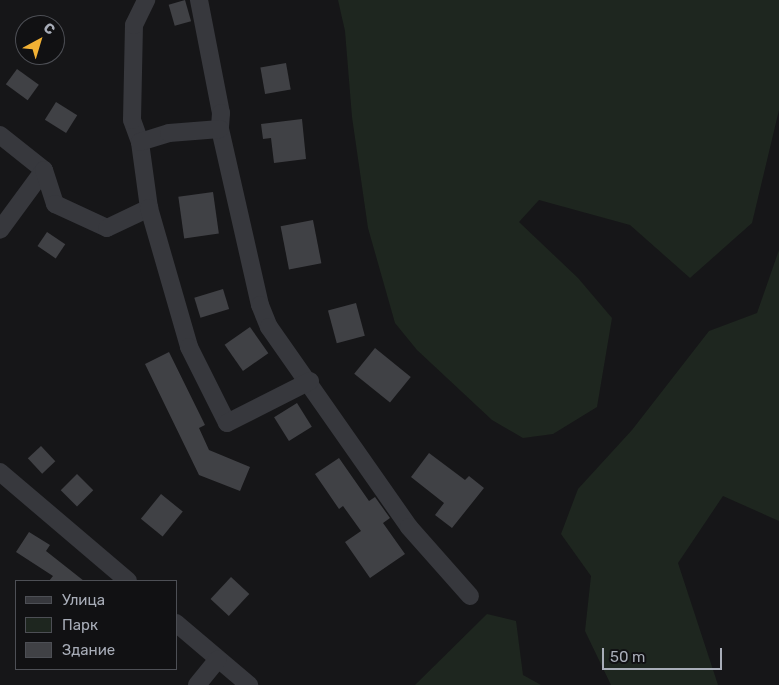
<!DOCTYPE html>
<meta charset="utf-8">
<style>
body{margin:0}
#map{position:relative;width:779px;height:685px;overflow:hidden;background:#161618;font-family:Rubik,sans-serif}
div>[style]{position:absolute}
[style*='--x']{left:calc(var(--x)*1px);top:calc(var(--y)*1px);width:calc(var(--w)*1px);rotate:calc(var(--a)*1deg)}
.green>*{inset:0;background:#1e261f}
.building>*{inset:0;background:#404145;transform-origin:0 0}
.minor>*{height:18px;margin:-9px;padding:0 9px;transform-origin:9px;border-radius:9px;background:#37383d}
span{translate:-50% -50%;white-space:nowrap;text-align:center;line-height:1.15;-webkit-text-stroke:4.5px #111113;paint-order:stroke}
.legend{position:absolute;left:15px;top:580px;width:162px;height:90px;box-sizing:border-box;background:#111113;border:1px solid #4d4f55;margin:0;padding:6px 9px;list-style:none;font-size:15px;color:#a8adb8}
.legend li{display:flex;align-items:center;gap:10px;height:25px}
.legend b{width:25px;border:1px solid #4d4f55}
.north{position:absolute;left:15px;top:15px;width:50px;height:50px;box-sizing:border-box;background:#111113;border:1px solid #4d4f55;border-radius:50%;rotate:39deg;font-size:14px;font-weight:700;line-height:20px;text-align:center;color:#a8adb8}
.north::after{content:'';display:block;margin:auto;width:18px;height:22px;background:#f2b134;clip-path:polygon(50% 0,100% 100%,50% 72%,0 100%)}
.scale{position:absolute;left:602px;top:648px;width:120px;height:22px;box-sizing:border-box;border:2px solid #a8adb8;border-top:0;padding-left:6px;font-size:15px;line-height:18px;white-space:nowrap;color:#a8adb8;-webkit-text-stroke:4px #111113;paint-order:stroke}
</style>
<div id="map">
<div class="green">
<div style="clip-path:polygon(338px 0,779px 0,779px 110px,752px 223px,690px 278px,630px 225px,539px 200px,519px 222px,578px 278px,612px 318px,597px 407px,553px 434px,523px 438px,492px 420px,417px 350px,395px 323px,368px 228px,352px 117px,345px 31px)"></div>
<div style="clip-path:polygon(779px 250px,779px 521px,723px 496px,678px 563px,718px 685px,611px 685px,585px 631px,591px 576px,561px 534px,578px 489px,632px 430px,709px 331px,757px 313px)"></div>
<div style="clip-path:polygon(487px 614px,516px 621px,523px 675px,541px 685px,415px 685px)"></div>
</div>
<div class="building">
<div style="left:185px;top:0;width:22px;height:17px;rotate:74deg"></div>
<div style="left:286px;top:63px;width:27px;height:26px;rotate:80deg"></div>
<div style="left:17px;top:69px;width:27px;height:19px;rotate:36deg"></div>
<div style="left:56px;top:102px;width:25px;height:21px;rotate:32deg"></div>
<div style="clip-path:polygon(302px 119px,306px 159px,274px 163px,271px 138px,263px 139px,261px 124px)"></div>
<div style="left:213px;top:192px;width:42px;height:35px;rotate:82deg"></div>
<div style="left:313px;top:220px;width:44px;height:33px;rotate:79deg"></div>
<div style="left:47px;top:232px;width:22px;height:17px;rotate:34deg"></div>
<div style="left:223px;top:289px;width:21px;height:30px;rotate:73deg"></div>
<div style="left:356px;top:303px;width:34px;height:29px;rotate:75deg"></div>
<div style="left:250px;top:327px;width:32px;height:31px;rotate:55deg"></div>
<div style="left:375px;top:348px;width:46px;height:33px;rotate:39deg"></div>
<div style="clip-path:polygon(169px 352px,205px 425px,199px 428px,209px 450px,250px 467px,240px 491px,199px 475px,145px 364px)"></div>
<div style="left:297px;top:403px;width:28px;height:27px;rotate:58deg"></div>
<div style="left:41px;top:446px;width:21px;height:18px;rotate:47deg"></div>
<div style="clip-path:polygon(429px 453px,465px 480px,469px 476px,484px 488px,452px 528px,435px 515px,444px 503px,411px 477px)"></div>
<div style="clip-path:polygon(339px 458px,369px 501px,375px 497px,390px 518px,383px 523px,405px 554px,370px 578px,345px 542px,361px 531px,343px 506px,339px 509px,315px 474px)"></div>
<div style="left:77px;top:474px;width:23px;height:23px;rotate:45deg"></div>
<div style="left:161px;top:494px;width:28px;height:32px;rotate:39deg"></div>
<div style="clip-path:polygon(29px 532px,50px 545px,46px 551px,84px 581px,49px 581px,53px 576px,16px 552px)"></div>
<div style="left:231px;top:577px;width:25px;height:30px;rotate:43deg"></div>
</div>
<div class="minor">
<div style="--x:199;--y:0;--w:115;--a:79"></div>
<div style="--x:221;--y:113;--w:16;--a:94"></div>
<div style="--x:220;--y:129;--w:180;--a:77.2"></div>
<div style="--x:260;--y:305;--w:24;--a:68"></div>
<div style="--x:269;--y:327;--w:244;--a:55"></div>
<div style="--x:409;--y:527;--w:92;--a:48.5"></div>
<div style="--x:0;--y:135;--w:56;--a:38.5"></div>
<div style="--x:44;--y:170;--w:74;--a:126.3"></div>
<div style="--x:140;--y:142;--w:23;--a:-110"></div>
<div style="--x:132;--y:120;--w:95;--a:-88.8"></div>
<div style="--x:134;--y:25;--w:28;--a:-64"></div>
<div style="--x:44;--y:170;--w:36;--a:72"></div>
<div style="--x:55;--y:204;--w:57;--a:24.8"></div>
<div style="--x:107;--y:228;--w:47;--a:-25.5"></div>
<div style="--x:149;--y:208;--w:67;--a:-97.8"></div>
<div style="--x:140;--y:142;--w:30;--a:-17"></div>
<div style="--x:169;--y:133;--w:51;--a:-4.5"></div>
<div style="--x:149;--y:208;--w:145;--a:73.9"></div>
<div style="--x:189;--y:347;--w:85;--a:63.4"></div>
<div style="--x:227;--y:423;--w:93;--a:-26.8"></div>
<div style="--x:0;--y:472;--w:168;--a:40.4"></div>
<div style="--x:176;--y:623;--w:96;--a:40.3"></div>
<div style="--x:197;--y:685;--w:33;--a:-51"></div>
</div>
<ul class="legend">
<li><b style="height:6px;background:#37383d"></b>Улица</li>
<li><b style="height:14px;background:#1e261f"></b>Парк</li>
<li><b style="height:14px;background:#404145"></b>Здание</li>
</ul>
<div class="north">С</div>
<div class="scale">50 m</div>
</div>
